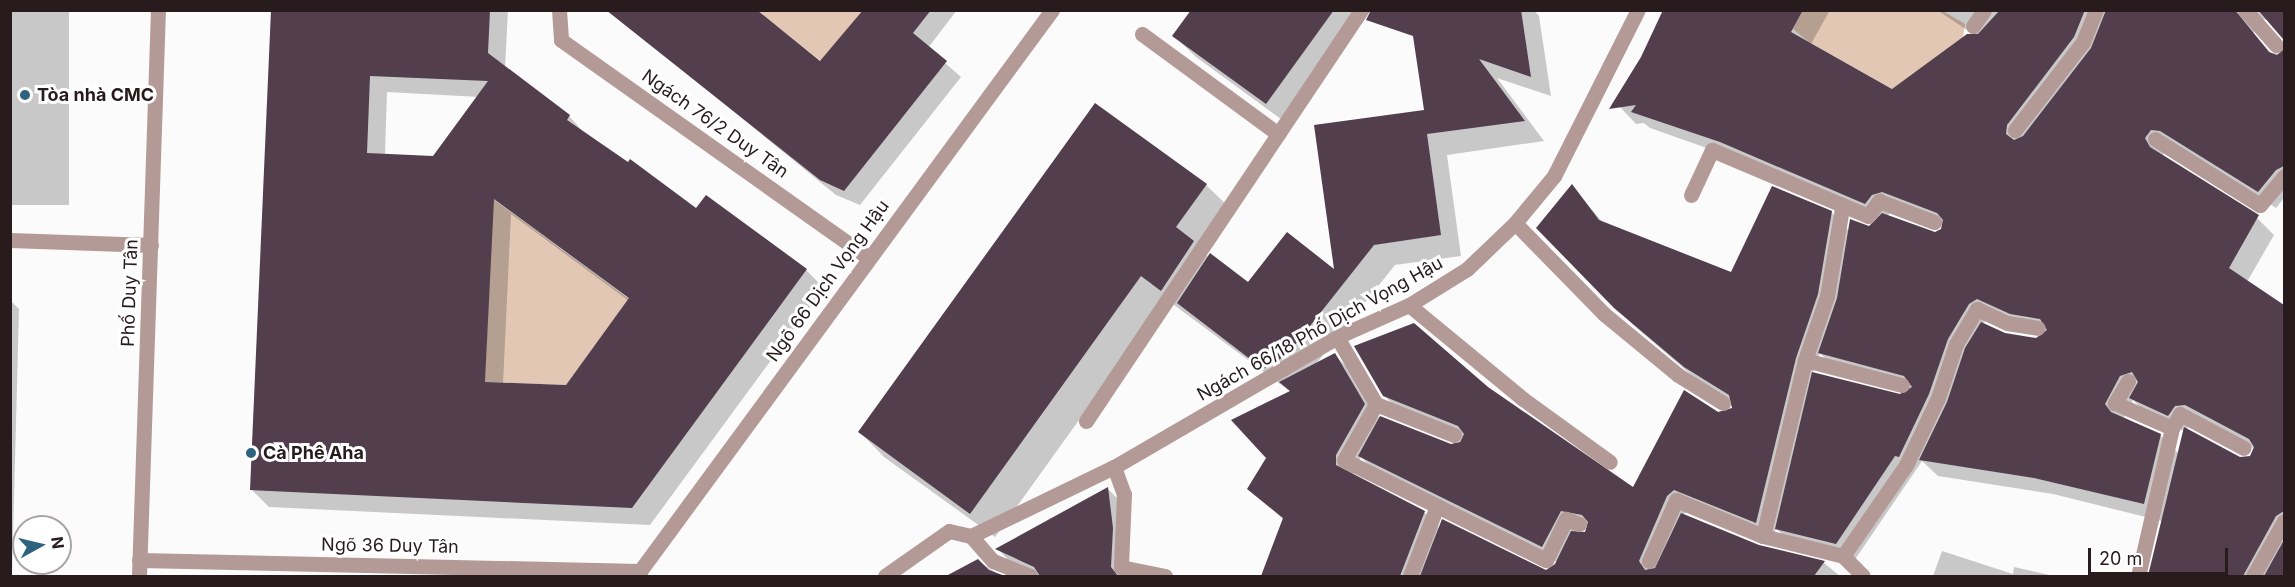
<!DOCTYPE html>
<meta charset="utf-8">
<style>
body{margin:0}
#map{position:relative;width:2295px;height:587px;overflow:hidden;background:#fbfbfb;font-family:Inter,sans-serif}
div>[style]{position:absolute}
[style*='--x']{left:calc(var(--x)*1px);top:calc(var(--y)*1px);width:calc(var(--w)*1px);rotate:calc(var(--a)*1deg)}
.green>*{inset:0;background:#e2c7b4}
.shadow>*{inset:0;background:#0003;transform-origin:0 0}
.building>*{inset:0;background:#523e4c}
.service>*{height:15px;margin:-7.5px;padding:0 7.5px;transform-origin:7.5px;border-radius:7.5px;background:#b39a96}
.minor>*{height:15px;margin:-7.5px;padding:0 7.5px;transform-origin:7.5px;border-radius:7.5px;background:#b39a96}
.tertiary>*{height:15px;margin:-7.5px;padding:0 7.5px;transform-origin:7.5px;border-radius:7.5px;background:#b39a96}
.dots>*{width:16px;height:16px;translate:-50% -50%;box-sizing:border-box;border:3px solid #fff;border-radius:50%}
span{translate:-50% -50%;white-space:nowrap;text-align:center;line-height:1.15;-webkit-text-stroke:6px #fff;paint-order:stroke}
.poi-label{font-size:18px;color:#271b1e;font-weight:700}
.left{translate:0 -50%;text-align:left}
.street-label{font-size:18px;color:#271b1e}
.frame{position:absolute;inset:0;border:12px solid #271b1e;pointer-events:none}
.north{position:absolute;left:12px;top:515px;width:60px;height:60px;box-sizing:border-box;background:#fff;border:2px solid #a9a4a5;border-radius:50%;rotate:82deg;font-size:16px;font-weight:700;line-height:24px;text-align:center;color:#271b1e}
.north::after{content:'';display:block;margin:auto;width:21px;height:27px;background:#2e637f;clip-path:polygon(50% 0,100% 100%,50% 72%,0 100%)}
.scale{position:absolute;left:2088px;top:548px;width:140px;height:27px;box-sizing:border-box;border:3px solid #271b1e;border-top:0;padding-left:8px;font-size:18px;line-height:21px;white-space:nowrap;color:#271b1e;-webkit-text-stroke:4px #fff;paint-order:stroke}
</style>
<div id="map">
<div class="green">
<div style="clip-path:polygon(1803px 10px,1943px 11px,1965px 24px,1963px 37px,1896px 91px,1809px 42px,1793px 29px)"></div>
<div style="clip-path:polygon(758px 11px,862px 11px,822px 62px)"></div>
<div style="clip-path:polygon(493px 199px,629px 299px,566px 385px,485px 382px)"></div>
</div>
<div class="shadow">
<div style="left:10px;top:10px;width:59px;height:195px"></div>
<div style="clip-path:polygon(evenodd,272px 10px,508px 10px,505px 68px,569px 116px,586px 135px,696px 210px,706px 197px,806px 270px,824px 288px,650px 525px,269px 507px,251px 489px,272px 10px,387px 92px,479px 97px,434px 157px,385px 155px,387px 92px,272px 10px,511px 214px,629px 301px,567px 387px,503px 384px,511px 214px)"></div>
<div style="clip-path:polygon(609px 10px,821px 63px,865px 10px,957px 10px,928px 48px,961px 77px,860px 205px,836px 195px)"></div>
<div style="clip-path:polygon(1192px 10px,1371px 10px,1289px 125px,1196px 57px,1174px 36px)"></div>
<div style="clip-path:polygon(evenodd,1411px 10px,1534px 10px,1539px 16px,1551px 96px,1497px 78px,1544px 141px,1447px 155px,1461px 256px,1395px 265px,1315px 365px,1335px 355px,1352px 372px,1380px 420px,1451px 446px,1462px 444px,1464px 438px,1401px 413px,1384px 395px,1487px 388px,1633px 490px,1685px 392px,1722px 414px,1732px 410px,1733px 404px,1702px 384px,1633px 325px,1538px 228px,1572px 186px,1604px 224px,1732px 274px,1831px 212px,1849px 231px,1869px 227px,1879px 219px,1738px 159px,1650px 128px,1644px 123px,1636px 124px,1620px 107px,1666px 10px,1830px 10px,1811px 44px,1892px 91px,1976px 36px,1937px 10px,2284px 10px,2284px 38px,2269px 20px,2256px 19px,2254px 34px,2271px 53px,2283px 54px,2284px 44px,2284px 198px,2276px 208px,2179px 147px,2167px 147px,2162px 157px,2257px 218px,2274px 235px,2247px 282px,2284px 307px,2284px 576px,2148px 576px,2162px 521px,2053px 494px,1938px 476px,1922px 461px,1854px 561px,1793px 546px,1776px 528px,1773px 538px,1692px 507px,1683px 515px,1759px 546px,1824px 563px,1840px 576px,1262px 576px,1284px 520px,1249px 489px,1268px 458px,1291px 392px,1166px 299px,995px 537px,884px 457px,860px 432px,1206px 185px,1231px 209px,1201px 250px,1209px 258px,1248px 284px,1336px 273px,1425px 111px,1411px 10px,1900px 208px,1945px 227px,1935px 233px,1886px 216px,1900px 208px,1411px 10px,1986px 320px,2045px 333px,2037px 339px,2005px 334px,1983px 324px,1986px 320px,1411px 10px,1820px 353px,1836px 370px,1911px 389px,1900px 396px,1812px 374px,1820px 353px,1411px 10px,2133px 400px,2148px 415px,2184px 431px,2179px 454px,2160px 435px,2123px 419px,2133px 400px,1411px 10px,2203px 422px,2255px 449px,2251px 457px,2240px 458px,2186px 430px,2192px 423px,2203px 422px,1411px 10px,1361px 457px,1376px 472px,1557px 562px,1553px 569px,1541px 570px,1440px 529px,1424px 512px,1352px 475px,1361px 457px,1411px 10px,1587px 526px,1590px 528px,1581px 535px,1574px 533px,1577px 528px,1587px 526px)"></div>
<div style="clip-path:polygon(10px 300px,19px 309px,12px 576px,10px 576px)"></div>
<div style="clip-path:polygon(1108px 489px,1123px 504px,1126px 576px,1038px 576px,1012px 564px,998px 549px)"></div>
<div style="clip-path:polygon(1942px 551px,2013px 574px,2014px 567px,2054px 576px,1933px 576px)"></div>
<div style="clip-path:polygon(978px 561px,1001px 576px,949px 576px)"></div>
</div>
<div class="building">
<div style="clip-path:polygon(evenodd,271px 10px,490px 10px,488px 53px,570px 115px,567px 120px,628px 162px,630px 159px,696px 208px,706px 195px,807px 269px,632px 508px,250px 490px,271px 10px,370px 76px,488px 81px,433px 156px,367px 153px,370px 76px,271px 10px,494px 199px,629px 298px,566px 385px,485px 382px,494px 199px)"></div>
<div style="clip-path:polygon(606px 10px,757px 10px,820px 61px,863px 10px,931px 10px,913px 33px,947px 61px,844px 191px,820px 180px)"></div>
<div style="clip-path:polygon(1191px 10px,1334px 10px,1266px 104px,1172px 36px)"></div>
<div style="clip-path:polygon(1371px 10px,1521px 10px,1531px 77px,1479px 59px,1525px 121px,1427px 134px,1441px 235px,1374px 245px,1287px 355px,1263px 369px,1177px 303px,1210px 253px,1248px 282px,1287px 232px,1334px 269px,1314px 125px,1424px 110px,1413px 36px,1366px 20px)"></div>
<div style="clip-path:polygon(1663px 10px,1803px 10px,1791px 32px,1892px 89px,1967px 34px,1978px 34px,2000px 10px,2085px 10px,2074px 37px,2007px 125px,2006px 134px,2014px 140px,2023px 136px,2091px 48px,2106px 10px,2235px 10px,2269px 52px,2277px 55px,2284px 49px,2284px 166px,2276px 170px,2258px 192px,2160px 131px,2151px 130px,2145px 138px,2150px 147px,2259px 215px,2229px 268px,2284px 305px,2284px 511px,2276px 516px,2243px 576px,2148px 576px,2184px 427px,2240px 457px,2250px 456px,2254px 447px,2249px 439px,2185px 405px,2175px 406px,2168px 416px,2129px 398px,2138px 382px,2132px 372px,2120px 376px,2105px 404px,2111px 412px,2161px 434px,2144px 504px,2034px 478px,1919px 460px,1947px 402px,1965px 348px,1981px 322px,2005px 333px,2036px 338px,2047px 330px,2040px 319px,2010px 314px,1977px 299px,1969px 304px,1948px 339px,1929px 394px,1899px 457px,1895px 456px,1836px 544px,1775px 529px,1812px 372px,1900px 394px,1912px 387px,1904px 376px,1818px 353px,1837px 298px,1850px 219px,1869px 226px,1882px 213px,1935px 232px,1941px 229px,1943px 220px,1937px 213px,1882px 192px,1872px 195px,1865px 204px,1720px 142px,1631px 112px,1636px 105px,1609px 109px,1641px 57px)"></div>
<div style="clip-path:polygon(2258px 10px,2284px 10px,2284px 41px,2283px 39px)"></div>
<div style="clip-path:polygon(1095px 103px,1207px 184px,1176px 227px,1194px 241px,1161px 291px,1141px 276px,970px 514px,858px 432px)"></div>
<div style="clip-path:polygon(1572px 184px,1599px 220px,1731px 272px,1772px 186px,1832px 211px,1818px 294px,1796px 358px,1756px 523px,1674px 490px,1667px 496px,1639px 561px,1645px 570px,1655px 568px,1681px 513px,1759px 545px,1825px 561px,1814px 576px,1420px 576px,1442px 519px,1546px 570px,1555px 564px,1571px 531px,1585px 532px,1588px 522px,1582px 515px,1561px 511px,1542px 547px,1358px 456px,1380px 416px,1451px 444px,1460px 442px,1464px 434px,1458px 426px,1383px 396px,1354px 346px,1414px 323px,1488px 387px,1633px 487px,1684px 390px,1718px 412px,1732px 408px,1729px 395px,1684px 367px,1614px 308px,1536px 228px)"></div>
<div style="clip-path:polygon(1335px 353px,1365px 404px,1336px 455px,1336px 465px,1425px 511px,1400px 576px,1261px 576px,1283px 518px,1247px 489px,1266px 458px,1231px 420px,1290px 391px,1279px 382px)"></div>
<div style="clip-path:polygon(1108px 487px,1113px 528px,1111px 567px,1118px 576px,1040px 576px,1034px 567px,995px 549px)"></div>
<div style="clip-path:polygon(2284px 540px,2284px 576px,2264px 576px)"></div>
<div style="clip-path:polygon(978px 559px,989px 570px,1005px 576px,946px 576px)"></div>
</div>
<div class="service">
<div style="--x:2245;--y:10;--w:47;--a:48.5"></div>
<div style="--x:1973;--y:26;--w:19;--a:-55"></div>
<div style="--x:1142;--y:34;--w:169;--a:36.3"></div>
<div style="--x:2015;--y:130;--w:111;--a:-52.3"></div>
<div style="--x:2083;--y:42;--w:35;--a:-68"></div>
<div style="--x:2155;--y:139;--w:124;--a:32.2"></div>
<div style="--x:2260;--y:205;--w:38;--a:-50"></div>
<div style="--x:1691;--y:195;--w:50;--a:-65"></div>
<div style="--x:1712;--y:150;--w:169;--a:22.9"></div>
<div style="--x:1868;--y:216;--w:19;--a:-54"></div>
<div style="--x:1879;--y:201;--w:59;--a:20.9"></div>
<div style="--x:1515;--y:223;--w:127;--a:45.6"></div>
<div style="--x:1604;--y:314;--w:96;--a:39.5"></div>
<div style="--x:1678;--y:375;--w:53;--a:31.9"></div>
<div style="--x:10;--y:240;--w:141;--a:2"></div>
<div style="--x:1409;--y:305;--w:148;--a:39.5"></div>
<div style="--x:1523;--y:399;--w:107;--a:35.9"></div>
<div style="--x:1337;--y:337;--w:78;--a:59.8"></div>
<div style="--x:1376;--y:404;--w:64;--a:119.7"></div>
<div style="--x:1344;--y:460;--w:104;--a:26.3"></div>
<div style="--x:1437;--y:506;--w:75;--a:111.1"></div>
<div style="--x:1805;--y:360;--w:100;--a:14.5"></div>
<div style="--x:2128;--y:381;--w:26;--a:121"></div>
<div style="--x:2115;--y:403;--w:62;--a:23.7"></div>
<div style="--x:2172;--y:428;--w:152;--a:102.9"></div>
<div style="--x:1376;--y:404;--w:84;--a:21.7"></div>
<div style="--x:1086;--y:421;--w:495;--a:-56.2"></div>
<div style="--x:2172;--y:428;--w:16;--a:-60"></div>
<div style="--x:2180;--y:414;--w:72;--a:28"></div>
<div style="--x:1114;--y:467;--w:29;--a:70"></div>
<div style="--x:1124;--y:494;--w:73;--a:92.4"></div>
<div style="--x:1121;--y:567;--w:45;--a:11.6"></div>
<div style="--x:1437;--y:506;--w:122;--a:26.4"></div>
<div style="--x:1546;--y:560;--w:46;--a:-64"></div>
<div style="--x:1566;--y:519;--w:14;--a:21"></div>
<div style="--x:971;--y:536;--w:33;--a:49"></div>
<div style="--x:993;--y:561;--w:40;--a:22"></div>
<div style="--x:1763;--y:536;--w:181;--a:-76.6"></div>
<div style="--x:1805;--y:360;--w:68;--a:-71"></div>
<div style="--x:1827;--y:296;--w:89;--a:-80.3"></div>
<div style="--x:1843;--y:556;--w:111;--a:-55.3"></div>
<div style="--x:1906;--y:465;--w:74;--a:-64.5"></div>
<div style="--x:1938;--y:398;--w:57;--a:-71.6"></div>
<div style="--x:1956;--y:344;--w:41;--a:-59"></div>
<div style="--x:1977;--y:309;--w:33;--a:25"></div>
<div style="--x:2007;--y:323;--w:31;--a:9"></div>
<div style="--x:1649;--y:561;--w:67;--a:-66.1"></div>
<div style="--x:1676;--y:500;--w:94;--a:22.5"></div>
<div style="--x:1763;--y:536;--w:82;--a:14"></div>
<div style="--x:1843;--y:556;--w:28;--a:45"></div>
<div style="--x:885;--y:576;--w:78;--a:-35.1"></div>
<div style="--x:949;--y:531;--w:23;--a:13"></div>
<div style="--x:971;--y:536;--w:159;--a:-25.8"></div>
<div style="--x:1114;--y:467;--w:258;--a:-30.2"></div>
<div style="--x:1337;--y:337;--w:79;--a:-24"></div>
<div style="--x:1409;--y:305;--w:68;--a:-31.8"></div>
<div style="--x:1467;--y:269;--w:66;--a:-43.8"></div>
<div style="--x:1515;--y:223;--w:61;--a:-50.3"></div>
<div style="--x:1554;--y:176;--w:186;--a:-63.2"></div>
<div style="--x:2253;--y:576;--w:63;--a:-60.6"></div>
</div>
<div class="minor">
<div style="--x:559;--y:10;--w:30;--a:86"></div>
<div style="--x:561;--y:40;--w:377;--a:35.3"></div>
<div style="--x:139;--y:560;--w:501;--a:1.26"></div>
<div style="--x:640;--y:576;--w:5;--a:-90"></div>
<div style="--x:640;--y:571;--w:696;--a:-53.71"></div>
</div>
<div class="tertiary">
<div style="--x:139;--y:576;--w:566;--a:-88.08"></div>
</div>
<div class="dots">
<div style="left:25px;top:95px;background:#2e637f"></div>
<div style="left:251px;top:453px;background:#2e637f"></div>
</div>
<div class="poi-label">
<span class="left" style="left:37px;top:95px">Tòa nhà CMC</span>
<span class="left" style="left:263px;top:453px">Cà Phê Aha</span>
</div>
<div class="street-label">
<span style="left:715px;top:124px;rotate:35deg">Ngách 76/2 Duy Tân</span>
<span style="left:828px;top:281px;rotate:-54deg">Ngõ 66 Dịch Vọng Hậu</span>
<span style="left:130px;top:293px;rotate:-88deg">Phố Duy Tân</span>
<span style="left:1320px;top:329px;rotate:-29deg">Ngách 66/18 Phố Dịch Vọng Hậu</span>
<span style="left:390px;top:546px;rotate:1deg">Ngõ 36 Duy Tân</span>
</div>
<div class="frame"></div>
<div class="north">N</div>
<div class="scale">20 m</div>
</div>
